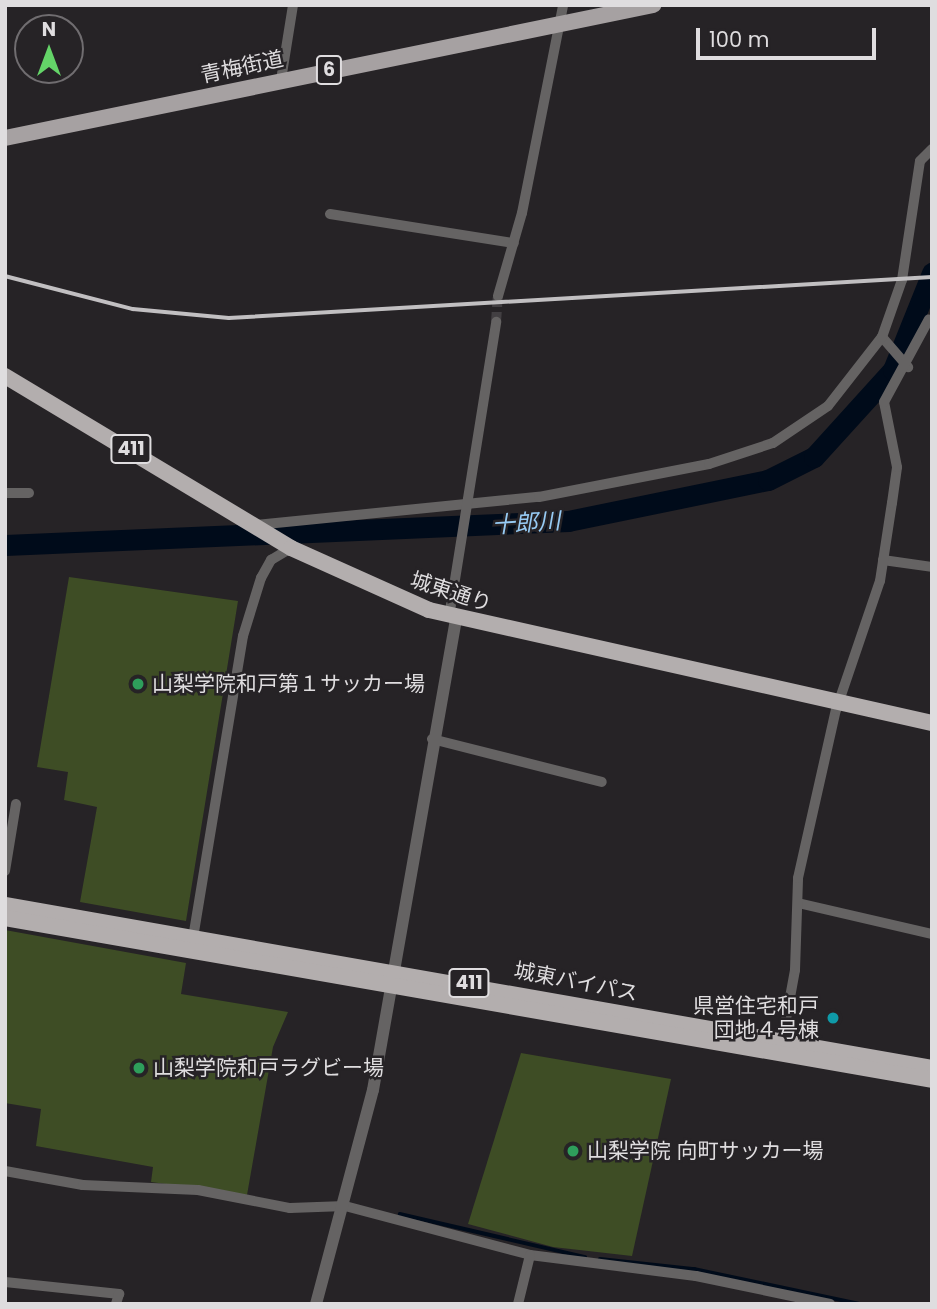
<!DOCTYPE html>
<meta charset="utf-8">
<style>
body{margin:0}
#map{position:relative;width:937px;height:1309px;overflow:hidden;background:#262326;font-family:Poppins,"Noto Sans JP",sans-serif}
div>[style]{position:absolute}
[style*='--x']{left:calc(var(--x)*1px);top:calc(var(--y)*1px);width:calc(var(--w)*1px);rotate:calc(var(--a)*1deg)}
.green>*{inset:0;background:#3e4d25}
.stream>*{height:3.5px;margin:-1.75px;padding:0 1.75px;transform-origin:1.75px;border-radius:1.75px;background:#000b1a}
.river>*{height:21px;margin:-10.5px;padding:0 10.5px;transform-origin:10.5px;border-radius:10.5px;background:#000b1a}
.minor-tunnel>*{height:10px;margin-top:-5px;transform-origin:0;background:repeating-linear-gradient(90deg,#423f42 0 10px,transparent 0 15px)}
.minor>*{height:10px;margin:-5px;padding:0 5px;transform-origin:5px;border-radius:5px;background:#656363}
.tertiary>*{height:12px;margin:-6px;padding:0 6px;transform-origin:6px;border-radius:6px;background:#656363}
.primary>*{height:16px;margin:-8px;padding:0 8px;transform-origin:8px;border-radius:8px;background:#a6a1a2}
.trunk>*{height:16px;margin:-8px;padding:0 8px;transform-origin:8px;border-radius:8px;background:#b3aeae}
.rail>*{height:3.5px;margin:-1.75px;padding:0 1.75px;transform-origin:1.75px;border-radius:1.75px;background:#c1bfc1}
.dots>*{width:19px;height:19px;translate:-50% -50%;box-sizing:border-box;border:4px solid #262326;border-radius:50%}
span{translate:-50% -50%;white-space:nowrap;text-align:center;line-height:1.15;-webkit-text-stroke:5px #262326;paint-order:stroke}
.shield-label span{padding:2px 5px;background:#262326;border:2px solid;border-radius:5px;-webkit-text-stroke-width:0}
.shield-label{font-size:19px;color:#dfdddf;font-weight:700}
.street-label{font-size:21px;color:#dfdddf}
.poi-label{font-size:21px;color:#dfdddf}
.left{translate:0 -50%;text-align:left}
.right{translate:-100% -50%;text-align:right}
.water-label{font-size:23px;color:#97cbf4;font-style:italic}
.frame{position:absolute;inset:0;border:7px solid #dfdddf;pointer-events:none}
.north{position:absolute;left:14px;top:14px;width:70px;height:70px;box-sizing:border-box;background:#262326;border:2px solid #706d70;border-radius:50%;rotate:0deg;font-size:19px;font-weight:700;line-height:28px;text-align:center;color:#dfdddf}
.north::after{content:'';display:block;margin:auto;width:24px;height:32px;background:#64d468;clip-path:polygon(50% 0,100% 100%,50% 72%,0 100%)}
.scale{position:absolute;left:696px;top:28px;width:180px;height:32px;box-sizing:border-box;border:4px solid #dfdddf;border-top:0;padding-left:9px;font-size:21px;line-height:24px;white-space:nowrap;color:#dfdddf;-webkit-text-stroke:5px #262326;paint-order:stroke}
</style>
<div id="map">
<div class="green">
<div style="clip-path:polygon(69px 577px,238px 601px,186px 921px,80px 902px,97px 807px,64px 800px,68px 772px,37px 767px)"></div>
<div style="clip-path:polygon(5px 930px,186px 963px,181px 994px,288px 1012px,273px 1047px,247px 1195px,151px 1182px,153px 1167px,36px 1146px,41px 1109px,5px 1103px)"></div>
<div style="clip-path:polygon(521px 1053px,671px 1079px,632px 1256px,553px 1247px,468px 1224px)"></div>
</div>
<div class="stream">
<div style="--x:400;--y:1214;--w:190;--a:13.1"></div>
<div style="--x:600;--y:1259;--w:95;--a:6.1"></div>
<div style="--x:694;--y:1269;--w:170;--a:11.9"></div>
</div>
<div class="river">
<div style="--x:5;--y:545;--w:564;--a:-2.44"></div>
<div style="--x:568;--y:521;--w:204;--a:-11.6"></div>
<div style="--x:768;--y:480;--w:51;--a:-26.6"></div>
<div style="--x:814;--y:457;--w:118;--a:-47.8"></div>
<div style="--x:893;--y:370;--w:105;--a:-68.1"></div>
</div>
<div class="minor-tunnel">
<div style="--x:496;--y:322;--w:26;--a:-86"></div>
</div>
<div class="minor">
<div style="--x:281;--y:80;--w:76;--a:-80.9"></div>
<div style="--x:330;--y:214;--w:186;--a:9"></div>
<div style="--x:498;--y:296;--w:86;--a:-73.9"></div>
<div style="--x:522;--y:213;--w:212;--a:-78.8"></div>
<div style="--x:882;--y:337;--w:40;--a:49"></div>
<div style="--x:5;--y:493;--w:24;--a:0"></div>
<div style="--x:256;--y:525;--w:284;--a:-5.7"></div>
<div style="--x:539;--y:497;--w:173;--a:-11"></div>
<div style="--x:709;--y:464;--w:67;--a:-18.2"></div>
<div style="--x:773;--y:443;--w:66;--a:-33.9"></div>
<div style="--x:828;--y:406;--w:88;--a:-52"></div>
<div style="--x:882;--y:337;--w:60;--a:-70.7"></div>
<div style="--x:902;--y:280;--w:120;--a:-81.4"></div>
<div style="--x:920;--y:161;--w:17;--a:-45"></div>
<div style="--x:883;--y:560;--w:49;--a:8.1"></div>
<div style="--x:449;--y:617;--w:299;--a:-80.9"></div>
<div style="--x:432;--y:739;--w:175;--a:14.2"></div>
<div style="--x:5;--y:871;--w:68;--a:-80.7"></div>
<div style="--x:798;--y:903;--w:138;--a:13"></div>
<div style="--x:192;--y:944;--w:312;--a:-80.6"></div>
<div style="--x:243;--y:636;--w:61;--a:-72.8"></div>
<div style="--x:261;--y:578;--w:21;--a:-61"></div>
<div style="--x:271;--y:560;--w:23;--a:-31"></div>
<div style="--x:782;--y:1041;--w:72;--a:-79.6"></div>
<div style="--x:795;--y:970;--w:92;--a:-88.1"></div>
<div style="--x:798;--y:878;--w:172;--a:-77.3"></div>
<div style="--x:836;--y:710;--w:136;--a:-71.2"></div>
<div style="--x:880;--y:581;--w:79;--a:-81.3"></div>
<div style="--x:892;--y:503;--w:36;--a:-82"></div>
<div style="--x:897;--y:467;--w:66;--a:-101.3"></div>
<div style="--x:884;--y:402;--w:94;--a:-61.5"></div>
<div style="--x:5;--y:1171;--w:79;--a:10.2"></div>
<div style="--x:83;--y:1185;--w:115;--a:2.5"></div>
<div style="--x:198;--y:1190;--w:94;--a:11.1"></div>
<div style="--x:290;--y:1208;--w:55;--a:-2.1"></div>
<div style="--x:345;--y:1206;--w:191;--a:14.8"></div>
<div style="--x:530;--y:1255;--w:167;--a:7.2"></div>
<div style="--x:696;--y:1276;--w:137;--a:11.8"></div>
<div style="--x:5;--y:1282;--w:115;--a:6"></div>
<div style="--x:119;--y:1294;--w:10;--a:107"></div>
<div style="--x:518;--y:1304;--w:50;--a:-76.2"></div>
</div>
<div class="tertiary">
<div style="--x:316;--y:1304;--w:221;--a:-75.1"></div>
<div style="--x:373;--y:1090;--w:477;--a:-80"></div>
</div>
<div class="primary">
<div style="--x:5;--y:138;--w:662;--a:-11.6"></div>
</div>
<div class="trunk">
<div style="--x:5;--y:376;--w:334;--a:31"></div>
<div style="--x:291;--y:548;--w:151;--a:24.2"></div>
<div style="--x:429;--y:610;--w:516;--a:12.66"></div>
<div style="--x:5;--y:905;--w:941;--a:9.97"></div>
<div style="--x:5;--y:918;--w:941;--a:9.91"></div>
</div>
<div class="rail">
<div style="--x:5;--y:276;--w:132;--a:14.5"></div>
<div style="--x:133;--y:309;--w:96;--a:5.4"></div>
<div style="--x:229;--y:318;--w:704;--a:-3.34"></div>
</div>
<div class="dots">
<div style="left:138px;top:684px;background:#2e9e5b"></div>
<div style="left:833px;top:1018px;background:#0f9aa8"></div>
<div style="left:139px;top:1068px;background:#2e9e5b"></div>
<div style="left:573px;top:1151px;background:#2e9e5b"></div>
</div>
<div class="shield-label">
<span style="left:329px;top:70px">6</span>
<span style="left:131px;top:449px">411</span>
<span style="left:469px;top:983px">411</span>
</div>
<div class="street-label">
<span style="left:242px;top:67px;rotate:-12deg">青梅街道</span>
<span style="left:451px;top:592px;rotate:18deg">城東通り</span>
<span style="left:576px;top:982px;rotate:11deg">城東バイパス</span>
</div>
<div class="poi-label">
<span class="left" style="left:152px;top:684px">山梨学院和戸第１サッカー場</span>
<span class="right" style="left:819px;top:1018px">県営住宅和戸<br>団地４号棟</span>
<span class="left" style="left:153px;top:1068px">山梨学院和戸ラグビー場</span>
<span class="left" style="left:587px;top:1151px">山梨学院 向町サッカー場</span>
</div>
<div class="water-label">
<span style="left:526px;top:523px;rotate:-4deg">十郎川</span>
</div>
<div class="frame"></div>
<div class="north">N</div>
<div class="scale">100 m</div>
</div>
